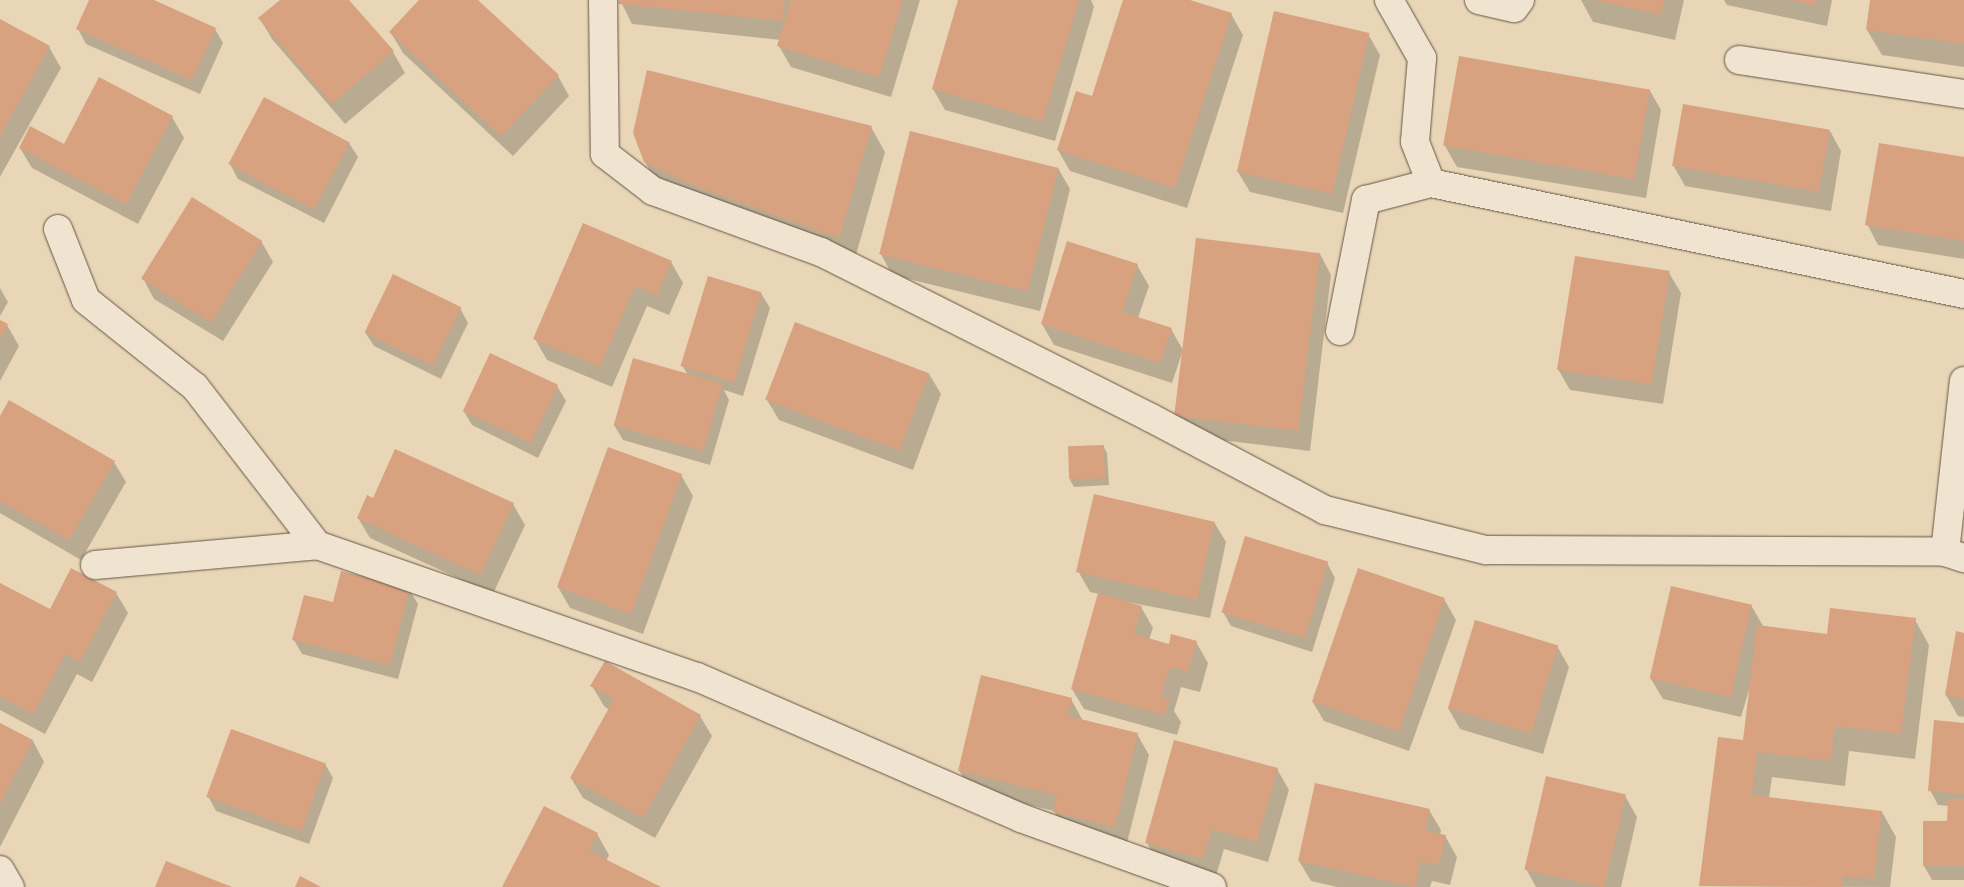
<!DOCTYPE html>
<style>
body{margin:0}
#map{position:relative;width:1964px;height:887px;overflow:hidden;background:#e8d6b7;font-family:"IM FELL Double Pica",serif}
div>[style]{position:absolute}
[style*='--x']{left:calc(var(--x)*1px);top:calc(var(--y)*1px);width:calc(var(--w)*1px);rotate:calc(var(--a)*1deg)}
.shadow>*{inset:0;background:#0003}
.building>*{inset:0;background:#d8a180;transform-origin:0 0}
.roads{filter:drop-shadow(0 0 1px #645645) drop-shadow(0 0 1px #645645)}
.minor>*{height:28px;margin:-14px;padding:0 14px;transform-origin:14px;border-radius:14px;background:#f0e4d0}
span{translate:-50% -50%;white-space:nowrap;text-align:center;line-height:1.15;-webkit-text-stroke:5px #f0e4d0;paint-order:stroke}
</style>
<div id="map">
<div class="shadow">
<div style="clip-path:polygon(91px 0,150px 0,215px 29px,223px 43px,200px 94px,86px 44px,78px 29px)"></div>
<div style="clip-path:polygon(282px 0,347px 0,393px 52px,405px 73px,345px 124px,272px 39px,260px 19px)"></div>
<div style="clip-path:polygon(421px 0,476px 0,558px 76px,569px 96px,513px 156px,403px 53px,391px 33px)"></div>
<div style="clip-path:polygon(620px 0,920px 0,891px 97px,791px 67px,779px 46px,781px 40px,632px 24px)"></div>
<div style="clip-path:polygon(960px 0,1091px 0,1094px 7px,1055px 141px,945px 110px,933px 89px)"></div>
<div style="clip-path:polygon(1124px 0,1186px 0,1231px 14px,1243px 35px,1187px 208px,1070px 171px,1058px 150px,1093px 98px)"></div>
<div style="clip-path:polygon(1581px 0,1684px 0,1675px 40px,1593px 22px)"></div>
<div style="clip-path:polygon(1724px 0,1832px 0,1827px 26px,1727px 5px)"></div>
<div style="clip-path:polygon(1872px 0,1964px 0,1964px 67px,1882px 55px,1867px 30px)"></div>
<div style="clip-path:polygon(0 20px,49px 47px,61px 68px,0 177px)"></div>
<div style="clip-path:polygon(1368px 34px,1380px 55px,1343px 213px,1250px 192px,1238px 172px)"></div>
<div style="clip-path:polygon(1649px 89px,1661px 110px,1646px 198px,1457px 167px,1445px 146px)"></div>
<div style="clip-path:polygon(172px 117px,184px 138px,138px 224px,32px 168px,20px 148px,64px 146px)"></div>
<div style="clip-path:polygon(871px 127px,885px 152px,854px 262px,660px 188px,645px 162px)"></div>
<div style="clip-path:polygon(1830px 131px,1841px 151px,1831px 211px,1685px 186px,1673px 165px)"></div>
<div style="clip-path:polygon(349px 143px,358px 157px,324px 223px,238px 179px,230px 164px)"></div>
<div style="clip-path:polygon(1964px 158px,1964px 259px,1878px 245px,1867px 224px)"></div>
<div style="clip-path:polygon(1058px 168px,1070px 189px,1040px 311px,892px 275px,881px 254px)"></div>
<div style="clip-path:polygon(261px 241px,273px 262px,223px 341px,154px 299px,143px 278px)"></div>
<div style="clip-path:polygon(1068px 243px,1137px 265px,1149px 286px,1138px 318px,1171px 329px,1183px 350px,1172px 383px,1054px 345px,1042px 324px)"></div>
<div style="clip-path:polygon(1320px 254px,1331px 275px,1310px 451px,1188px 436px,1176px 415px)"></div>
<div style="clip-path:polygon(671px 262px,683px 283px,669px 315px,647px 306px,612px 387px,547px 360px,535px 339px)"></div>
<div style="clip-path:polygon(1669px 273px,1681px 293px,1663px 404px,1570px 390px,1558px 369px)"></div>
<div style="clip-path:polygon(0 288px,8px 302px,0 316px)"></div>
<div style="clip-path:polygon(761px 293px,770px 308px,743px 396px,724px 390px,729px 400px,710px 465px,623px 440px,614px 425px,688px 375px,682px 365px)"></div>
<div style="clip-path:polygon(460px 308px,468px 323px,441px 379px,374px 346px,365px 332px)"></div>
<div style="clip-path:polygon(0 322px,7px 325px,19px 346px,0 381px)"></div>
<div style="clip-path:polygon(929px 374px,941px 394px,913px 470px,779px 420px,767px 400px)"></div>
<div style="clip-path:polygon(557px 386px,566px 401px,538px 458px,472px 425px,463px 410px)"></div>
<div style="clip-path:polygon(0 418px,114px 462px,126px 482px,81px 560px,0 513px)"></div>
<div style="clip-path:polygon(1103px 446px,1107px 453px,1109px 485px,1074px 487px,1070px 480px)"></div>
<div style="clip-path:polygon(681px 475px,693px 496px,643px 634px,570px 608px,558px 587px)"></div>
<div style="clip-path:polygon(373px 500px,513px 504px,525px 525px,493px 594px,370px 538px,358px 518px)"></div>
<div style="clip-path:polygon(1214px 522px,1226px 542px,1210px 618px,1117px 600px,1141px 607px,1153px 628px,1149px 640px,1170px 645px,1196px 642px,1208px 663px,1200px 692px,1181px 687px,1174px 711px,1181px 722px,1177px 735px,1084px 709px,1072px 689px,1099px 594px,1090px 592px,1078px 571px)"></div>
<div style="clip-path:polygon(1327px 563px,1335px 578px,1312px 652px,1231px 626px,1223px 612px)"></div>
<div style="clip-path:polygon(0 585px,50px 610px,116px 593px,128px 613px,92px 682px,77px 674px,45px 734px,0 710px)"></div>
<div style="clip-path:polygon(409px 589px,418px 604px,398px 679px,302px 654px,294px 640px,334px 604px)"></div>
<div style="clip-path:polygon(1444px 599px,1456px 620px,1409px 751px,1324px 721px,1312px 701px)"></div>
<div style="clip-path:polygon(1751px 605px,1763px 626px,1828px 635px,1915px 620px,1929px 645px,1915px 759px,1849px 751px,1845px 786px,1772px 777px,1769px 798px,1882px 812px,1896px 837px,1890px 887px,1700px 886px,1744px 741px,1751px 683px,1741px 717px,1663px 699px,1651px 679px)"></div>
<div style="clip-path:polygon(1964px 634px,1964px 717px,1958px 716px,1946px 695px)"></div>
<div style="clip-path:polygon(1557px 646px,1569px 667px,1543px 754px,1460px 729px,1448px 708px)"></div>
<div style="clip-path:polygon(592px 686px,700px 716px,712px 736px,655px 838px,583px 798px,571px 778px,609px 710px,604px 706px)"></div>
<div style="clip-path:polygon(1071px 699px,1083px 721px,1137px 734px,1149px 755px,1126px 847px,1066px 832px,1054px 811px,971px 791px,959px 770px)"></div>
<div style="clip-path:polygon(0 724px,33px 741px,44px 762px,0 847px)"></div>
<div style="clip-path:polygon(1964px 724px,1964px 880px,1932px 880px,1924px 866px,1949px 822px,1949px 806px,1938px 805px,1930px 790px)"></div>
<div style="clip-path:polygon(325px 764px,333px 778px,309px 844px,216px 811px,208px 796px)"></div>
<div style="clip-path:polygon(1277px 769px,1289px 790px,1268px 862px,1224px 849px,1215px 879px,1159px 864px,1147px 843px)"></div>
<div style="clip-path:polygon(1625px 796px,1637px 817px,1621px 887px,1536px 887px,1526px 869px)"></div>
<div style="clip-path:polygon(544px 808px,597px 834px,609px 855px,606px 861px,658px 887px,504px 887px)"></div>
<div style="clip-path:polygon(1429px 810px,1441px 830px,1440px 835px,1445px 836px,1457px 857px,1450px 885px,1432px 881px,1430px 887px,1337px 887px,1311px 881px,1299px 861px)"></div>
</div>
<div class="building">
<div style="clip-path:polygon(89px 0,154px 0,216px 28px,192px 80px,76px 29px)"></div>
<div style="clip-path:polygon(280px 0,349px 0,394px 51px,332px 104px,258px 18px)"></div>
<div style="clip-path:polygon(419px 0,478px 0,559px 75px,501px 136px,389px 32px)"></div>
<div style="clip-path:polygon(619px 0,785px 0,783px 21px,618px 4px)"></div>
<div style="clip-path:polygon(791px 0,903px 0,879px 77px,777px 46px)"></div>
<div style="clip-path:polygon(958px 0,1079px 0,1043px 121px,932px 89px)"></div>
<div style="clip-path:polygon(1123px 0,1190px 0,1232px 13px,1175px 188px,1057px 150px,1076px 91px,1092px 96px)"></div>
<div style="clip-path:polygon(1595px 0,1664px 0,1661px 15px)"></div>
<div style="clip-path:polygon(1792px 0,1817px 0,1815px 6px)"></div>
<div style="clip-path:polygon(1870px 0,1964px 0,1964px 44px,1866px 30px)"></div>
<div style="left:1274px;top:11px;width:98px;height:165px;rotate:13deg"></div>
<div style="clip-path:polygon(0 19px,50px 46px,0 136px)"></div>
<div style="left:1459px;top:56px;width:194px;height:91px;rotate:10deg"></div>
<div style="clip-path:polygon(647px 70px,872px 126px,839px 238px,692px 185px,644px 162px,633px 133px)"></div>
<div style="clip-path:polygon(99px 77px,173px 116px,126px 204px,19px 148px,30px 126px,64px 144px)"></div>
<div style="left:264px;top:97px;width:97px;height:76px;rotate:28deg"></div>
<div style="left:1683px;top:104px;width:149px;height:63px;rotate:10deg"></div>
<div style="left:910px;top:131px;width:153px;height:127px;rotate:14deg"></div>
<div style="clip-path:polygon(1879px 143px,1964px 157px,1964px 241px,1865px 225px)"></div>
<div style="left:192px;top:197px;width:83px;height:96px;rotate:32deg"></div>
<div style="clip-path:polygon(583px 223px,672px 261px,657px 295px,635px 286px,600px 367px,533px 339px)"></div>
<div style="left:1196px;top:238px;width:125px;height:179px;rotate:7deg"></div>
<div style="clip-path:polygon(1067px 241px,1138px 264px,1122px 312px,1172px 328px,1160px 363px,1041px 324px)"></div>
<div style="left:1575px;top:256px;width:96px;height:115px;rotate:9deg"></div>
<div style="left:393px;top:274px;width:76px;height:65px;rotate:26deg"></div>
<div style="left:708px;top:276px;width:56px;height:94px;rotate:17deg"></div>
<div style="clip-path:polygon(0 320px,8px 324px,0 339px)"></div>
<div style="left:795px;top:322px;width:144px;height:83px;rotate:21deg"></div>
<div style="left:490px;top:353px;width:75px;height:64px;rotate:25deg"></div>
<div style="left:633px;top:358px;width:93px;height:70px;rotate:16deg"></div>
<div style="clip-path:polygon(9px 400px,115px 461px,69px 540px,0 501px,0 416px)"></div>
<div style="left:1104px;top:445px;width:33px;height:36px;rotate:88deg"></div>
<div style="left:608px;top:447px;width:79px;height:149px;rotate:20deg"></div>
<div style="clip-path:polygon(395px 449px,514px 503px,481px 575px,357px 518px,367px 495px,373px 498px)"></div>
<div style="left:1094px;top:494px;width:124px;height:80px;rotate:13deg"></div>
<div style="left:1245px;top:536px;width:87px;height:80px;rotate:17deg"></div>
<div style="clip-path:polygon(71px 568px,117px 592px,80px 662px,65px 654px,33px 714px,0 696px,0 583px,50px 609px)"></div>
<div style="left:1358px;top:568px;width:92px;height:141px;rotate:19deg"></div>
<div style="clip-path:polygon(341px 571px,410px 588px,390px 665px,292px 640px,304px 595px,333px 602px)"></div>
<div style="left:1671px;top:586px;width:83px;height:95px;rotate:13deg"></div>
<div style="clip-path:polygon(1098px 593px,1142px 606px,1134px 634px,1169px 644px,1171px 634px,1197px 641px,1188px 672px,1170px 667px,1161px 697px,1170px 700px,1165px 715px,1071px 689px)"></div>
<div style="clip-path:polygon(1830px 608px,1916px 618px,1901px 734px,1835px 726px,1831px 761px,1757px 752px,1752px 795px,1882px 811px,1874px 879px,1843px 876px,1842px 887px,1699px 886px,1718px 737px,1743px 740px,1757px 625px,1827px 634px)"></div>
<div style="left:1475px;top:620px;width:87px;height:92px;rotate:17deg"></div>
<div style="clip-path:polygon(1956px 631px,1964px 633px,1964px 699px,1945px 695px)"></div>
<div style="clip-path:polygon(605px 661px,701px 715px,643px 818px,570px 778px,614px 699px,590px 686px)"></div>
<div style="clip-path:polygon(981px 675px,1072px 698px,1068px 716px,1138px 733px,1115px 827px,1053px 812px,1057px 795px,958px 771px)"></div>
<div style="clip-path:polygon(1934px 720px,1964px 723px,1964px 794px,1928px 791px)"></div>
<div style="clip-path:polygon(0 723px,33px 740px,0 804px)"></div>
<div style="left:231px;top:729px;width:101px;height:72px;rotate:20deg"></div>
<div style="clip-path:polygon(1174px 740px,1278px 768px,1257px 842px,1212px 829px,1203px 859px,1145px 843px)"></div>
<div style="left:1546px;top:776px;width:82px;height:96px;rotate:13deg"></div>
<div style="clip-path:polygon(1315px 783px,1430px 809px,1425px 831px,1446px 835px,1439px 865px,1420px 861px,1415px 887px,1298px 861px)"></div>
<div style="clip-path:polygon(1948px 799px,1964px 799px,1964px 866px,1923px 866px,1923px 821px,1947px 821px)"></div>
<div style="clip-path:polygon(544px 806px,598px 833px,589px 851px,661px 887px,502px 887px)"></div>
<div style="clip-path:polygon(166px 861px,232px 887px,155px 887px)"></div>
<div style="clip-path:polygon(300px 876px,321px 887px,295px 887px)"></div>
</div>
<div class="roads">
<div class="minor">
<div style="--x:603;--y:0;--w:154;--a:89.3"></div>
<div style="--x:605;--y:154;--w:61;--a:37.6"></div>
<div style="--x:653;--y:191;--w:179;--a:20"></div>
<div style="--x:821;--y:252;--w:369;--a:26.7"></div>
<div style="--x:1151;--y:418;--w:197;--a:27.9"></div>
<div style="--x:1325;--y:510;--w:166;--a:14"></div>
<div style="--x:1486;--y:550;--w:459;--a:0.2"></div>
<div style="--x:1945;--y:552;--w:20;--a:18"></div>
<div style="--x:1389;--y:0;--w:67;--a:60.4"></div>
<div style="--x:1422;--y:58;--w:84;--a:94.8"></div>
<div style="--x:1415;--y:142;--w:44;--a:68.7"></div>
<div style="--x:1431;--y:183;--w:544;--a:11.76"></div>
<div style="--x:1479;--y:0;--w:36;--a:13"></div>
<div style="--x:1514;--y:8;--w:10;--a:-53"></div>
<div style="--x:1739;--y:60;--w:228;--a:8.6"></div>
<div style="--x:58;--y:229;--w:76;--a:68.5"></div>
<div style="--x:86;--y:300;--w:139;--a:38.6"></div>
<div style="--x:195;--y:387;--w:200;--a:52.3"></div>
<div style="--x:1340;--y:331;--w:134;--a:-78.8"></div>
<div style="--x:1366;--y:200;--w:67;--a:-14.7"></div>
<div style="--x:1945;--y:552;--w:172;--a:-83.7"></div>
<div style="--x:95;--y:565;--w:223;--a:-5.1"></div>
<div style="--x:317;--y:545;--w:402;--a:19.2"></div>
<div style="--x:697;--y:677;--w:353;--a:23.5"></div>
<div style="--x:1021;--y:818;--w:203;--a:19.9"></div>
<div style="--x:0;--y:870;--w:20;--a:60"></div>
</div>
</div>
</div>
